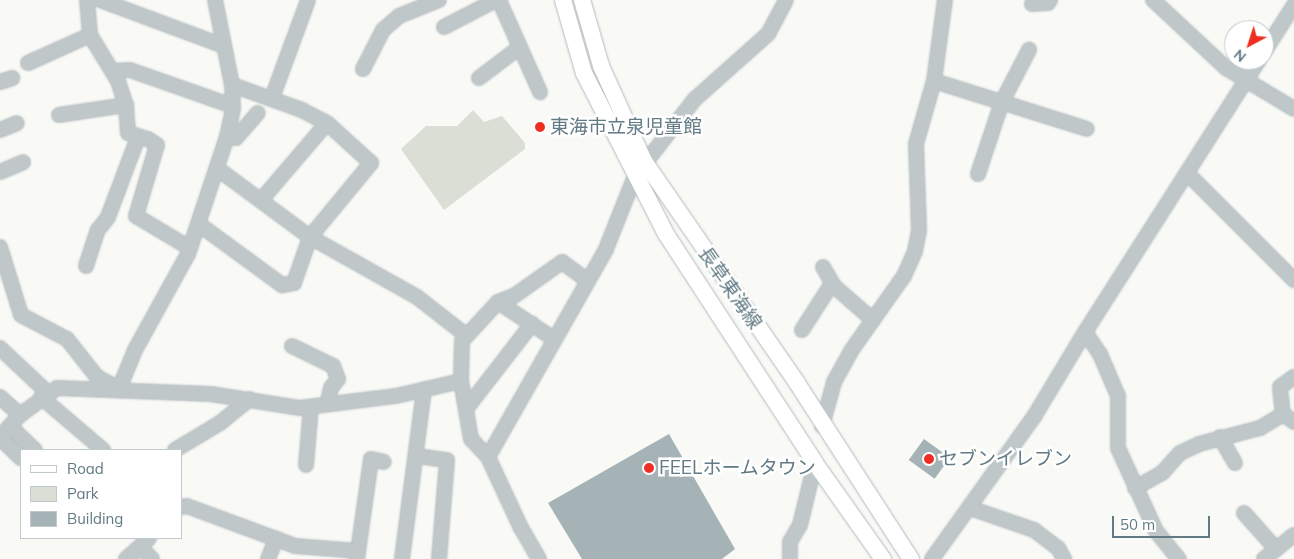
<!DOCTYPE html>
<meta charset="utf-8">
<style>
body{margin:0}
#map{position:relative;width:1294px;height:559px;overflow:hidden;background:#f9f9f6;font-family:Mulish,"Noto Sans JP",sans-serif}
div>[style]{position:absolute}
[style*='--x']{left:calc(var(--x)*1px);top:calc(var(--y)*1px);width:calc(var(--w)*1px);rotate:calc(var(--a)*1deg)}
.green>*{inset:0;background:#daded5}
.building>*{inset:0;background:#a6b3b6;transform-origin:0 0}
.roads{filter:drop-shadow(0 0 1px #b3bbbe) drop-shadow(0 0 1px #b3bbbe)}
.minor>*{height:14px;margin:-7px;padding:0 7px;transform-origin:7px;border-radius:7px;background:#bfc7c9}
.major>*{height:16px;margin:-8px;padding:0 8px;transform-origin:8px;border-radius:8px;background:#fff}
.dots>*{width:14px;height:14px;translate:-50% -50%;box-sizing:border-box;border:2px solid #fff;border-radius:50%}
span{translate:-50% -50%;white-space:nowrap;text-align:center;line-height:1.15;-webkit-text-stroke:5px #fff;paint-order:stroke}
.poi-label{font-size:19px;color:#627a83}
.left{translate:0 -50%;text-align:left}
.street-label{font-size:19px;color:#627a83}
.legend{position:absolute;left:20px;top:449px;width:162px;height:90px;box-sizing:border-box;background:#fff;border:1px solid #c0cacd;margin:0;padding:6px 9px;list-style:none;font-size:15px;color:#627a83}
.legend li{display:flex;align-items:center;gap:10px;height:25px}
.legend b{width:25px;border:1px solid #c0cacd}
.north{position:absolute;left:1224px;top:20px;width:50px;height:50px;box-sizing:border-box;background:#fff;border:1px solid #c0cacd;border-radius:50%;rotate:220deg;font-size:14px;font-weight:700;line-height:20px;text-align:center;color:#627a83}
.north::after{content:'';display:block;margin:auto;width:18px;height:22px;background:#ee2e22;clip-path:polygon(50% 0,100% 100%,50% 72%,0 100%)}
.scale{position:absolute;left:1112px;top:516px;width:98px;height:22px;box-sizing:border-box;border:2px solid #627a83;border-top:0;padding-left:6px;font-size:15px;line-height:18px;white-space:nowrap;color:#627a83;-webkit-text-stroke:4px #fff;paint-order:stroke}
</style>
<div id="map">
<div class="green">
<div style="clip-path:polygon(473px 110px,484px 122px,502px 116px,525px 143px,525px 149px,444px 210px,401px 149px,426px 126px,457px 126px)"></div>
</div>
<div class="building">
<div style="clip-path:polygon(669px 434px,735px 549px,722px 559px,582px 559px,548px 503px)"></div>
<div style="left:924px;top:439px;width:32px;height:26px;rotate:36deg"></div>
</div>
<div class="roads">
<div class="minor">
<div style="--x:87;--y:0;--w:35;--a:85"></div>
<div style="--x:90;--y:35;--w:54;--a:58.7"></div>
<div style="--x:118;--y:81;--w:25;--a:72"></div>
<div style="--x:126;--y:105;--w:28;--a:86"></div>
<div style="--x:128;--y:133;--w:21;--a:17"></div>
<div style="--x:148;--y:139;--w:11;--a:34"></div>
<div style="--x:157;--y:145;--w:74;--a:106.5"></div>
<div style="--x:136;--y:216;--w:63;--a:30.7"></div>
<div style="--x:100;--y:0;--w:132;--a:20.4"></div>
<div style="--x:499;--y:0;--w:101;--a:66"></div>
<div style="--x:1153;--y:0;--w:100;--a:43"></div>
<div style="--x:1226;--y:68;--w:79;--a:31.1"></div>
<div style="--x:1032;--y:4;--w:16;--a:-4"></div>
<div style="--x:1048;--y:3;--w:4;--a:-56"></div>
<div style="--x:444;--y:27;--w:59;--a:-27.4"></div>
<div style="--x:1264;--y:52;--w:56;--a:-57.4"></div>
<div style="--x:28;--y:63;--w:68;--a:-24.3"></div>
<div style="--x:363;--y:69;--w:44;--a:-62.9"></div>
<div style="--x:383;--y:30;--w:21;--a:-41"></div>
<div style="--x:399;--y:16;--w:43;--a:-21.8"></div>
<div style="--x:114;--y:71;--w:16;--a:-4"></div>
<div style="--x:130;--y:70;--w:109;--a:19.3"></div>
<div style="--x:479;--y:78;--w:51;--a:-37.1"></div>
<div style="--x:934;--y:81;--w:160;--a:17.4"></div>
<div style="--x:0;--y:82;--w:13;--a:-18"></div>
<div style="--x:272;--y:98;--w:104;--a:-69.8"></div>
<div style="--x:59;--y:115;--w:68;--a:-8.5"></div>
<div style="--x:0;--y:130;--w:18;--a:-22"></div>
<div style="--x:227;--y:137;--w:9;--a:6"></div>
<div style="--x:236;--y:138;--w:33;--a:-49"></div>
<div style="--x:218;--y:169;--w:114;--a:36.5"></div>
<div style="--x:310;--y:237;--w:123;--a:29.3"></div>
<div style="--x:417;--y:297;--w:63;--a:38"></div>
<div style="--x:0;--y:172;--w:25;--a:-23"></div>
<div style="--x:978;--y:174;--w:76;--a:-71.6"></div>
<div style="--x:1002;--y:102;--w:59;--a:-62.6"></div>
<div style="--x:1188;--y:174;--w:150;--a:45"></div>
<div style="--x:262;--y:199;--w:100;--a:-49.5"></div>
<div style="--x:200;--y:225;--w:102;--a:36.2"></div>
<div style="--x:282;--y:285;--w:12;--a:-9"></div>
<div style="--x:294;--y:283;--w:49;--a:-70.8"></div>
<div style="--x:310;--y:237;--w:96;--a:-50.5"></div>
<div style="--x:371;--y:163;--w:59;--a:-137.7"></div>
<div style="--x:327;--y:123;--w:28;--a:-153"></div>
<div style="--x:302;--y:110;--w:74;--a:-160.3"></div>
<div style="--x:0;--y:247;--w:71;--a:72.8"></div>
<div style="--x:21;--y:315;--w:52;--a:27.6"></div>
<div style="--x:67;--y:339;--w:48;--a:51.7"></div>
<div style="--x:97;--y:377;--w:21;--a:28"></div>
<div style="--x:86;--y:266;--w:38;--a:-72"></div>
<div style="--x:98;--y:230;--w:16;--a:-52"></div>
<div style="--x:108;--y:217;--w:85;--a:-69.4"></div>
<div style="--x:823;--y:267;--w:22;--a:60"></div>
<div style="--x:834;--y:286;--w:52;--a:41.1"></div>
<div style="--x:498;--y:302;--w:67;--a:33.5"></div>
<div style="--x:802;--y:330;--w:50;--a:-57.3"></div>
<div style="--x:829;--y:288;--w:5;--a:-22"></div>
<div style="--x:1085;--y:332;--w:27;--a:56"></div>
<div style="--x:1100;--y:354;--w:46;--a:66.8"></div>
<div style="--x:1118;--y:396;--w:52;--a:90"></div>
<div style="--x:1118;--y:448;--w:91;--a:65.4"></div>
<div style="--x:1156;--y:531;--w:36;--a:51"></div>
<div style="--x:292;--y:346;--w:46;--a:26"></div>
<div style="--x:333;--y:366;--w:14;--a:69"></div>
<div style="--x:338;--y:379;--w:11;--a:128"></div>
<div style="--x:331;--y:388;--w:17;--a:103"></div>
<div style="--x:0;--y:348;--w:66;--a:43.2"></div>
<div style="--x:119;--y:389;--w:42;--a:-67.7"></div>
<div style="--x:135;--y:350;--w:110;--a:-61.1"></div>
<div style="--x:188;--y:254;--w:123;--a:-71.6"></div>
<div style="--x:227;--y:137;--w:29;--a:-78"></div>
<div style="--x:233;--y:109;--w:24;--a:-92"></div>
<div style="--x:232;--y:85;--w:87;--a:-101.3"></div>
<div style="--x:0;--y:397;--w:27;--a:42"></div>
<div style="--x:41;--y:397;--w:82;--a:40.5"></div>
<div style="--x:466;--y:409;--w:108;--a:-52.2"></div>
<div style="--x:1283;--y:416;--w:29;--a:-96"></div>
<div style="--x:1280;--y:387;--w:17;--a:-36"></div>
<div style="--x:10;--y:426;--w:35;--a:44"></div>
<div style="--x:822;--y:426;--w:46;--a:-74.7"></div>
<div style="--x:834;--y:382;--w:35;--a:-61"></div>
<div style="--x:851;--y:351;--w:92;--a:-54.8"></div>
<div style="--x:904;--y:276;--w:27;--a:-66"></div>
<div style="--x:915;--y:251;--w:21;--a:-79"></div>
<div style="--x:919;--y:230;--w:86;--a:-92"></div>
<div style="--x:916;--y:144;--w:66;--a:-74.1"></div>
<div style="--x:934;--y:81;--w:82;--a:-82.3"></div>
<div style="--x:0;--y:437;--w:30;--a:-48"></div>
<div style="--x:20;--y:415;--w:46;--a:-36.1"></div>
<div style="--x:57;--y:388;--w:154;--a:2.2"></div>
<div style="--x:211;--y:394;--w:89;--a:9"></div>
<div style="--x:299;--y:408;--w:98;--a:-7.1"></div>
<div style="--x:396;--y:396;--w:67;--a:-13"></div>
<div style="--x:1220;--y:437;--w:30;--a:60"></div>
<div style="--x:0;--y:438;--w:29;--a:44"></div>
<div style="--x:175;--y:450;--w:52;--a:-31"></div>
<div style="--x:220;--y:423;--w:38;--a:-39"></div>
<div style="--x:417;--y:456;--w:30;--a:8"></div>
<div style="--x:447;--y:460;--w:99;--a:94.6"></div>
<div style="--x:488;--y:457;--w:239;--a:-60.4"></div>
<div style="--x:606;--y:249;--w:79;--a:-68.3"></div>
<div style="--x:635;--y:176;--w:98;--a:-52.1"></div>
<div style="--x:695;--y:99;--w:98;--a:-41.7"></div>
<div style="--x:768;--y:34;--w:38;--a:-62"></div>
<div style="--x:306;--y:465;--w:58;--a:-85.1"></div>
<div style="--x:1135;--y:488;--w:31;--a:-29"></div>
<div style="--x:1162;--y:473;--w:27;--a:-48"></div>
<div style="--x:1180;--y:453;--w:21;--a:-25"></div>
<div style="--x:1199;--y:444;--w:63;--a:-14.7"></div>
<div style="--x:1260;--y:428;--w:23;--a:-31"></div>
<div style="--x:1280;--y:416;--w:6;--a:0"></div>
<div style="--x:1286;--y:416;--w:10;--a:37"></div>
<div style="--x:181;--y:507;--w:6;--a:-9"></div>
<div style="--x:187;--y:506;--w:115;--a:20.3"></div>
<div style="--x:295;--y:546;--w:63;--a:4.5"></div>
<div style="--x:970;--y:508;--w:68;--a:19"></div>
<div style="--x:1034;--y:530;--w:30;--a:37"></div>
<div style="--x:1058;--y:548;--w:13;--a:61"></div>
<div style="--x:1244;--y:513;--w:48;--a:48.4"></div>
<div style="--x:140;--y:547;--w:17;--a:45"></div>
<div style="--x:126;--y:559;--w:31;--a:-42"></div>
<div style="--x:268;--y:559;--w:22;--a:-68"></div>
<div style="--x:357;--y:559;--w:101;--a:-82"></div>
<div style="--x:371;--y:459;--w:13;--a:13"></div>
<div style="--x:402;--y:559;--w:171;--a:-82.6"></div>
<div style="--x:539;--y:559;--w:36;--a:-120"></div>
<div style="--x:521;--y:528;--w:78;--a:-114.9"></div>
<div style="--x:488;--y:457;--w:25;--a:-133"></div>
<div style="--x:471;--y:439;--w:59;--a:-99.8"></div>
<div style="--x:461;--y:381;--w:40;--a:-88.6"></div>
<div style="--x:462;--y:341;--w:53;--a:-47.3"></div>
<div style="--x:498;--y:302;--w:17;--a:-21"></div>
<div style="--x:514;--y:296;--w:59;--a:-35.3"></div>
<div style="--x:562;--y:262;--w:32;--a:36"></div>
<div style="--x:790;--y:559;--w:17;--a:-90"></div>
<div style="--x:790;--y:542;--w:20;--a:-60"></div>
<div style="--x:800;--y:525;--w:64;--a:-76.4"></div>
<div style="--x:932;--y:559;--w:177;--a:-54.4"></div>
<div style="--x:1035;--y:415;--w:97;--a:-58.9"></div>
<div style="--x:1085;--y:332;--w:323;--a:-57.4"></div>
<div style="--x:1264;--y:559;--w:38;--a:-39"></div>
</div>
<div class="major">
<div style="--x:563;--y:0;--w:76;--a:74"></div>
<div style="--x:584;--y:73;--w:181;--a:63"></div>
<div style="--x:666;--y:234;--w:273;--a:56.9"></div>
<div style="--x:815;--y:463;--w:118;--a:54.7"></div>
<div style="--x:582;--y:0;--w:69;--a:73.9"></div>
<div style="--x:601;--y:66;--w:104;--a:65.6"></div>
<div style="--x:644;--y:161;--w:270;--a:55.4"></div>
<div style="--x:797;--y:383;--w:210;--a:57.1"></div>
</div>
</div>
<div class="dots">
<div style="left:540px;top:127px;background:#ee2e22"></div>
<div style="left:929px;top:459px;background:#ee2e22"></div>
<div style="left:649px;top:468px;background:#ee2e22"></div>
</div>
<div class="poi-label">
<span class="left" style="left:550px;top:127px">東海市立泉児童館</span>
<span class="left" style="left:939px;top:459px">セブンイレブン</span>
<span class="left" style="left:659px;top:468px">FEELホームタウン</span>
</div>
<div class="street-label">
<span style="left:730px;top:288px;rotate:55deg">長草東海線</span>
</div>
<ul class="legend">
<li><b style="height:6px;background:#fff"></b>Road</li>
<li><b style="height:14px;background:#daded5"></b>Park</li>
<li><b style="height:14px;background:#a6b3b6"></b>Building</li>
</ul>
<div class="north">N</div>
<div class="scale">50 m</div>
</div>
